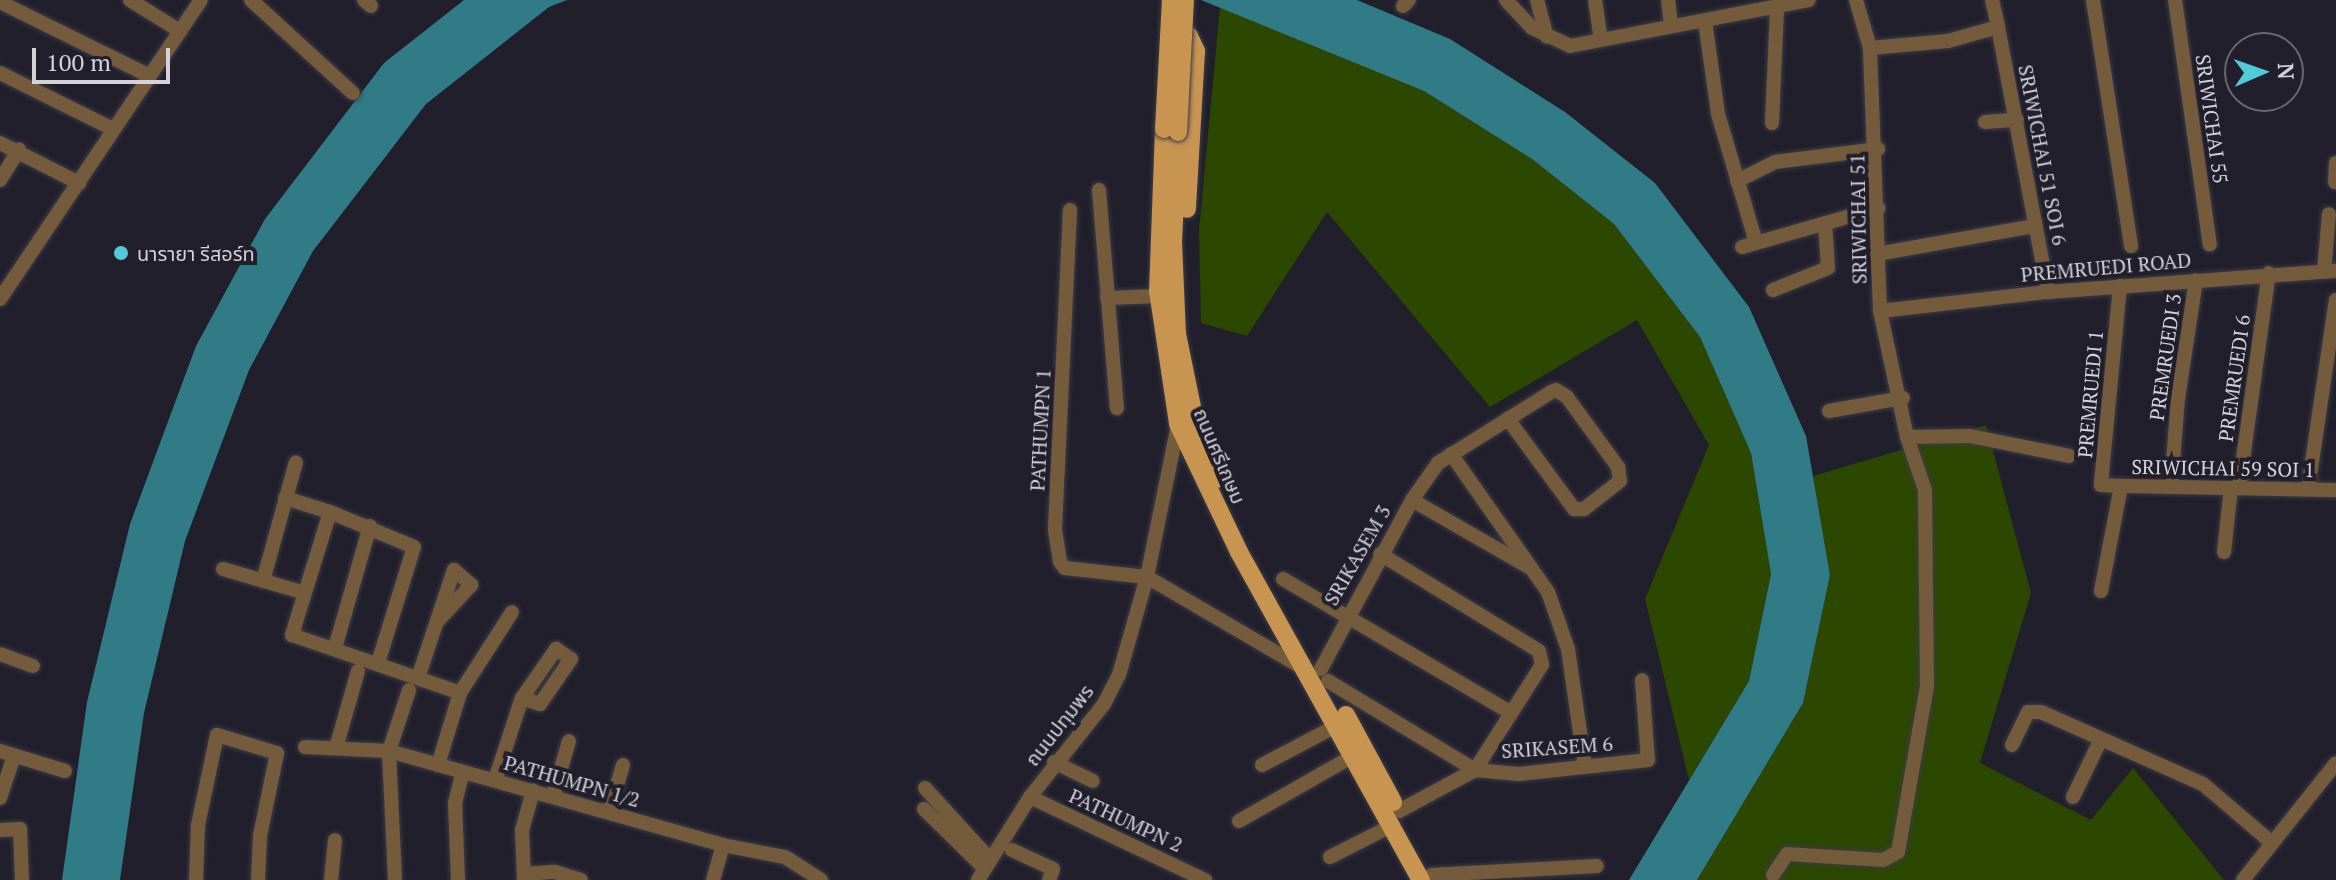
<!DOCTYPE html>
<meta charset="utf-8">
<style>
body{margin:0}
#map{position:relative;width:2336px;height:880px;overflow:hidden;background:#201f2b;font-family:"PT Serif","Noto Sans Thai",serif}
div>[style]{position:absolute}
[style*='--x']{left:calc(var(--x)*1px);top:calc(var(--y)*1px);width:calc(var(--w)*1px);rotate:calc(var(--a)*1deg)}
.green>*{inset:0;background:#2b4700}
.water>*{inset:0;background:#307b86}
.roads{filter:drop-shadow(0 0 2px #3d3c47) drop-shadow(0 0 2px #3d3c47)}
.minor>*{height:14px;margin:-7px;padding:0 7px;transform-origin:7px;border-radius:7px;background:#745b3c}
.major>*{height:18px;margin:-9px;padding:0 9px;transform-origin:9px;border-radius:9px;background:#c89551}
.bridges{filter:drop-shadow(0 0 2px #3d3c47) drop-shadow(0 0 2px #3d3c47)}
.major-bridge>*{height:18px;margin:-9px;padding:0 9px;transform-origin:9px;border-radius:9px;background:#c89551}
.dots>*{width:22px;height:22px;translate:-50% -50%;box-sizing:border-box;border:4px solid #201f2b;border-radius:50%}
span{translate:-50% -50%;white-space:nowrap;text-align:center;line-height:1.15;-webkit-text-stroke:8px #201f2b;paint-order:stroke}
.street-label{font-size:20px;color:#d3d2db}
.poi-label{font-size:20px;color:#d3d2db}
.left{translate:0 -50%;text-align:left}
.north{position:absolute;left:2224px;top:32px;width:80px;height:80px;box-sizing:border-box;background:#201f2b;border:2px solid #686771;border-radius:50%;rotate:88deg;font-size:22px;font-weight:700;line-height:32px;text-align:center;color:#d3d2db}
.north::after{content:'';display:block;margin:auto;width:28px;height:36px;background:#52cbd8;clip-path:polygon(50% 0,100% 100%,50% 72%,0 100%)}
.scale{position:absolute;left:32px;top:48px;width:138px;height:36px;box-sizing:border-box;border:4px solid #d3d2db;border-top:0;padding-left:10px;font-size:24px;line-height:28px;white-space:nowrap;color:#d3d2db;-webkit-text-stroke:6px #201f2b;paint-order:stroke}
</style>
<div id="map">
<div class="green">
<div style="clip-path:polygon(1220px 7px,1424px 91px,1532px 159px,1614px 224px,1700px 337px,1751px 453px,1771px 574px,1749px 681px,1689px 780px,1645px 599px,1709px 445px,1637px 320px,1490px 407px,1327px 212px,1247px 336px,1201px 323px,1199px 230px)"></div>
<div style="clip-path:polygon(1986px 425px,2031px 593px,1980px 763px,2091px 820px,2133px 768px,2224px 880px,1697px 880px,1803px 703px,1830px 575px,1813px 476px)"></div>
</div>
<div class="water">
<div style="clip-path:polygon(464px 0,567px 0,549px 7px,426px 104px,313px 251px,249px 370px,185px 541px,144px 713px,120px 880px,62px 880px,87px 702px,130px 524px,196px 346px,265px 219px,384px 63px)"></div>
<div style="clip-path:polygon(1201px 0,1357px 0,1450px 39px,1565px 112px,1655px 183px,1749px 307px,1806px 436px,1830px 575px,1803px 703px,1697px 880px,1629px 880px,1749px 681px,1771px 574px,1751px 453px,1700px 337px,1614px 224px,1532px 159px,1424px 91px)"></div>
</div>
<div class="roads">
<div class="minor">
<div style="--x:130;--y:0;--w:59;--a:31.8"></div>
<div style="--x:251;--y:0;--w:138;--a:42.4"></div>
<div style="--x:364;--y:0;--w:9;--a:41"></div>
<div style="--x:1506;--y:0;--w:38;--a:47"></div>
<div style="--x:1532;--y:28;--w:42;--a:25.3"></div>
<div style="--x:1570;--y:46;--w:243;--a:-10.9"></div>
<div style="--x:1537;--y:0;--w:38;--a:75"></div>
<div style="--x:1595;--y:0;--w:40;--a:81.5"></div>
<div style="--x:1668;--y:0;--w:26;--a:83"></div>
<div style="--x:1992;--y:0;--w:28;--a:77"></div>
<div style="--x:2093;--y:0;--w:249;--a:81.2"></div>
<div style="--x:2175;--y:0;--w:247;--a:81.9"></div>
<div style="--x:0;--y:2;--w:165;--a:26.3"></div>
<div style="--x:1403;--y:6;--w:8;--a:-45"></div>
<div style="--x:1705;--y:21;--w:94;--a:82"></div>
<div style="--x:1718;--y:114;--w:134;--a:73.5"></div>
<div style="--x:1870;--y:48;--w:78;--a:-5.1"></div>
<div style="--x:1948;--y:41;--w:52;--a:-15.6"></div>
<div style="--x:1998;--y:27;--w:270;--a:79.3"></div>
<div style="--x:0;--y:73;--w:126;--a:26.4"></div>
<div style="--x:1985;--y:122;--w:32;--a:-4"></div>
<div style="--x:1772;--y:123;--w:115;--a:-87.5"></div>
<div style="--x:0;--y:143;--w:89;--a:26.9"></div>
<div style="--x:0;--y:180;--w:36;--a:-58"></div>
<div style="--x:1737;--y:181;--w:42;--a:-26.6"></div>
<div style="--x:1775;--y:162;--w:104;--a:-7.2"></div>
<div style="--x:2335;--y:182;--w:19;--a:-87"></div>
<div style="--x:1099;--y:190;--w:219;--a:85.3"></div>
<div style="--x:1070;--y:210;--w:320;--a:92.7"></div>
<div style="--x:1055;--y:530;--w:32;--a:81"></div>
<div style="--x:1060;--y:562;--w:8;--a:50"></div>
<div style="--x:1065;--y:568;--w:82;--a:6.3"></div>
<div style="--x:1147;--y:577;--w:181;--a:30.3"></div>
<div style="--x:1742;--y:247;--w:142;--a:-15.9"></div>
<div style="--x:1877;--y:254;--w:159;--a:-10.1"></div>
<div style="--x:2324;--y:272;--w:58;--a:-85.1"></div>
<div style="--x:2120;--y:286;--w:200;--a:95.5"></div>
<div style="--x:2101;--y:485;--w:20;--a:3"></div>
<div style="--x:1773;--y:290;--w:59;--a:-21.8"></div>
<div style="--x:1828;--y:268;--w:45;--a:-93.8"></div>
<div style="--x:1107;--y:298;--w:52;--a:-2.2"></div>
<div style="--x:0;--y:299;--w:360;--a:-56.1"></div>
<div style="--x:1880;--y:311;--w:169;--a:-6.5"></div>
<div style="--x:2048;--y:292;--w:289;--a:-4.2"></div>
<div style="--x:1829;--y:411;--w:75;--a:-10"></div>
<div style="--x:1907;--y:437;--w:63;--a:-0.9"></div>
<div style="--x:1970;--y:436;--w:101;--a:11.4"></div>
<div style="--x:1451;--y:454;--w:169;--a:54.9"></div>
<div style="--x:1548;--y:592;--w:60;--a:70.7"></div>
<div style="--x:1568;--y:649;--w:119;--a:81.8"></div>
<div style="--x:2171;--y:487;--w:88;--a:-85.5"></div>
<div style="--x:2178;--y:399;--w:120;--a:-81.4"></div>
<div style="--x:2239;--y:488;--w:217;--a:-82.1"></div>
<div style="--x:2308;--y:489;--w:191;--a:-81.6"></div>
<div style="--x:285;--y:498;--w:47;--a:17.3"></div>
<div style="--x:1412;--y:500;--w:45;--a:-54.9"></div>
<div style="--x:1438;--y:463;--w:133;--a:-32.1"></div>
<div style="--x:1551;--y:392;--w:5;--a:-22"></div>
<div style="--x:1556;--y:390;--w:13;--a:32"></div>
<div style="--x:1567;--y:397;--w:87;--a:53.9"></div>
<div style="--x:1618;--y:467;--w:14;--a:82"></div>
<div style="--x:1620;--y:481;--w:46;--a:142.1"></div>
<div style="--x:1584;--y:509;--w:10;--a:180"></div>
<div style="--x:1574;--y:509;--w:112;--a:-126.3"></div>
<div style="--x:2224;--y:552;--w:64;--a:-83.8"></div>
<div style="--x:223;--y:569;--w:85;--a:16.3"></div>
<div style="--x:1283;--y:579;--w:264;--a:30.4"></div>
<div style="--x:263;--y:581;--w:123;--a:-74.5"></div>
<div style="--x:2101;--y:591;--w:107;--a:-79.2"></div>
<div style="--x:2121;--y:486;--w:215;--a:1.1"></div>
<div style="--x:335;--y:648;--w:127;--a:-74"></div>
<div style="--x:0;--y:654;--w:35;--a:20"></div>
<div style="--x:378;--y:663;--w:121;--a:-72.8"></div>
<div style="--x:414;--y:547;--w:91;--a:-157.4"></div>
<div style="--x:330;--y:512;--w:129;--a:107.2"></div>
<div style="--x:292;--y:635;--w:178;--a:19"></div>
<div style="--x:1321;--y:669;--w:192;--a:-61.7"></div>
<div style="--x:1412;--y:500;--w:138;--a:29.9"></div>
<div style="--x:418;--y:678;--w:114;--a:-71.6"></div>
<div style="--x:454;--y:570;--w:23;--a:41"></div>
<div style="--x:471;--y:585;--w:50;--a:132.6"></div>
<div style="--x:1328;--y:681;--w:172;--a:31.2"></div>
<div style="--x:1475;--y:770;--w:125;--a:-57.5"></div>
<div style="--x:1542;--y:665;--w:14;--a:-102"></div>
<div style="--x:1539;--y:651;--w:186;--a:-148.6"></div>
<div style="--x:2012;--y:745;--w:37;--a:-64"></div>
<div style="--x:2028;--y:712;--w:13;--a:0"></div>
<div style="--x:2041;--y:712;--w:177;--a:24"></div>
<div style="--x:2203;--y:784;--w:91;--a:40.5"></div>
<div style="--x:305;--y:747;--w:84;--a:2.7"></div>
<div style="--x:389;--y:751;--w:347;--a:15.7"></div>
<div style="--x:723;--y:845;--w:63;--a:11"></div>
<div style="--x:785;--y:857;--w:43;--a:32.6"></div>
<div style="--x:336;--y:748;--w:80;--a:-74.1"></div>
<div style="--x:0;--y:751;--w:68;--a:17.1"></div>
<div style="--x:1054;--y:762;--w:43;--a:26"></div>
<div style="--x:438;--y:765;--w:75;--a:-73"></div>
<div style="--x:460;--y:693;--w:96;--a:-57.3"></div>
<div style="--x:1262;--y:765;--w:86;--a:-27.8"></div>
<div style="--x:495;--y:780;--w:86;--a:-71.8"></div>
<div style="--x:522;--y:698;--w:60;--a:-55.2"></div>
<div style="--x:556;--y:649;--w:18;--a:34"></div>
<div style="--x:571;--y:659;--w:55;--a:124.6"></div>
<div style="--x:540;--y:704;--w:19;--a:-162"></div>
<div style="--x:925;--y:788;--w:95;--a:47.6"></div>
<div style="--x:553;--y:796;--w:57;--a:-73.8"></div>
<div style="--x:1030;--y:797;--w:194;--a:25.4"></div>
<div style="--x:2073;--y:797;--w:64;--a:-64.2"></div>
<div style="--x:0;--y:798;--w:44;--a:-71.6"></div>
<div style="--x:924;--y:809;--w:84;--a:44.5"></div>
<div style="--x:1399;--y:811;--w:86;--a:-28.3"></div>
<div style="--x:1475;--y:770;--w:44;--a:5.2"></div>
<div style="--x:1519;--y:774;--w:130;--a:-6.2"></div>
<div style="--x:1648;--y:760;--w:80;--a:-94.3"></div>
<div style="--x:609;--y:812;--w:49;--a:-73.4"></div>
<div style="--x:1239;--y:821;--w:131;--a:-29.7"></div>
<div style="--x:0;--y:830;--w:20;--a:-3"></div>
<div style="--x:20;--y:829;--w:51;--a:87.8"></div>
<div style="--x:1012;--y:850;--w:45;--a:24.9"></div>
<div style="--x:1053;--y:869;--w:12;--a:110"></div>
<div style="--x:1330;--y:857;--w:71;--a:-26.9"></div>
<div style="--x:524;--y:874;--w:31;--a:-4"></div>
<div style="--x:555;--y:872;--w:27;--a:17"></div>
<div style="--x:1431;--y:875;--w:166;--a:-3.1"></div>
<div style="--x:1773;--y:875;--w:25;--a:-56"></div>
<div style="--x:1787;--y:854;--w:96;--a:3.6"></div>
<div style="--x:1883;--y:860;--w:17;--a:-28"></div>
<div style="--x:1898;--y:852;--w:169;--a:-80.1"></div>
<div style="--x:1927;--y:685;--w:195;--a:-90.6"></div>
<div style="--x:1925;--y:490;--w:56;--a:-108.8"></div>
<div style="--x:1907;--y:437;--w:129;--a:-102.1"></div>
<div style="--x:1880;--y:311;--w:263;--a:-92.2"></div>
<div style="--x:1870;--y:48;--w:50;--a:-106.3"></div>
<div style="--x:196;--y:880;--w:55;--a:-87.9"></div>
<div style="--x:198;--y:825;--w:92;--a:-78.1"></div>
<div style="--x:217;--y:735;--w:63;--a:16.7"></div>
<div style="--x:277;--y:753;--w:85;--a:101.6"></div>
<div style="--x:260;--y:836;--w:44;--a:92.6"></div>
<div style="--x:331;--y:880;--w:40;--a:-84.3"></div>
<div style="--x:395;--y:880;--w:129;--a:-92.7"></div>
<div style="--x:389;--y:751;--w:64;--a:-71.8"></div>
<div style="--x:458;--y:880;--w:77;--a:-92.2"></div>
<div style="--x:455;--y:803;--w:32;--a:-76"></div>
<div style="--x:524;--y:880;--w:50;--a:-92.3"></div>
<div style="--x:522;--y:830;--w:41;--a:-74.2"></div>
<div style="--x:713;--y:880;--w:36;--a:-74"></div>
<div style="--x:978;--y:880;--w:98;--a:-57.9"></div>
<div style="--x:1030;--y:797;--w:119;--a:-51.5"></div>
<div style="--x:1104;--y:704;--w:33;--a:-63"></div>
<div style="--x:1119;--y:675;--w:102;--a:-74.1"></div>
<div style="--x:1147;--y:577;--w:156;--a:-78.5"></div>
<div style="--x:2243;--y:880;--w:149;--a:-51.5"></div>
</div>
<div class="major">
<div style="--x:1171;--y:34;--w:18;--a:6"></div>
<div style="--x:1189;--y:36;--w:17;--a:65"></div>
<div style="--x:1196;--y:51;--w:158;--a:93.3"></div>
<div style="--x:1164;--y:129;--w:162;--a:92.1"></div>
<div style="--x:1158;--y:291;--w:134;--a:81.4"></div>
<div style="--x:1178;--y:424;--w:142;--a:64.5"></div>
<div style="--x:1239;--y:552;--w:375;--a:61"></div>
<div style="--x:1178;--y:132;--w:111;--a:92.6"></div>
<div style="--x:1173;--y:243;--w:91;--a:87.5"></div>
<div style="--x:1177;--y:334;--w:80;--a:78.4"></div>
<div style="--x:1193;--y:412;--w:71;--a:72.1"></div>
<div style="--x:1346;--y:715;--w:99;--a:61.6"></div>
</div>
</div>
<div class="bridges">
<div class="major-bridge">
<div style="--x:1164;--y:129;--w:129;--a:-86.9"></div>
<div style="--x:1178;--y:132;--w:132;--a:-87"></div>
</div>
</div>
<div class="dots">
<div style="left:121px;top:253px;background:#52cbd8"></div>
</div>
<div class="street-label">
<span style="left:2212px;top:119px;rotate:82deg">SRIWICHAI 55</span>
<span style="left:2043px;top:155px;rotate:79deg">SRIWICHAI 51 SOI 6</span>
<span style="left:1858px;top:219px;rotate:-91deg">SRIWICHAI 51</span>
<span style="left:2106px;top:267px;rotate:-5deg">PREMRUEDI ROAD</span>
<span style="left:2165px;top:357px;rotate:-82deg">PREMRUEDI 3</span>
<span style="left:2234px;top:378px;rotate:-82deg">PREMRUEDI 6</span>
<span style="left:2090px;top:394px;rotate:-85deg">PREMRUEDI 1</span>
<span style="left:1040px;top:430px;rotate:-87deg">PATHUMPN 1</span>
<span style="left:1220px;top:456px;rotate:67deg">ถนนศรีเกษม</span>
<span style="left:2223px;top:468px;rotate:1deg">SRIWICHAI 59 SOI 1</span>
<span style="left:1357px;top:555px;rotate:-60deg">SRIKASEM 3</span>
<span style="left:1059px;top:725px;rotate:-52deg">ถนนปทุมพร</span>
<span style="left:1557px;top:747px;rotate:-4deg">SRIKASEM 6</span>
<span style="left:572px;top:781px;rotate:16deg">PATHUMPN 1/2</span>
<span style="left:1126px;top:820px;rotate:25deg">PATHUMPN 2</span>
</div>
<div class="poi-label">
<span class="left" style="left:137px;top:253px">นารายา รีสอร์ท</span>
</div>
<div class="north">N</div>
<div class="scale">100 m</div>
</div>
